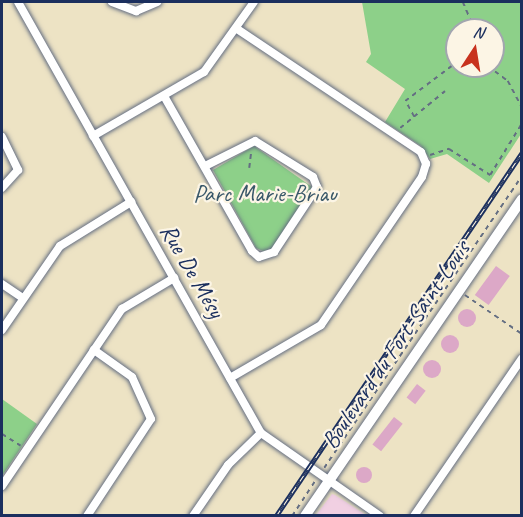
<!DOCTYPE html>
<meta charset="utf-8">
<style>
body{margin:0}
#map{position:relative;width:523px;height:517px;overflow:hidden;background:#ede3c4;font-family:Caveat,sans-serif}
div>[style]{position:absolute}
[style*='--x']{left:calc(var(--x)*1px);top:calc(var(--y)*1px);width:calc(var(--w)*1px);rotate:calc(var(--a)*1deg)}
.built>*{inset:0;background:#f1d0e2}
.green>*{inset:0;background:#8dd089}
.building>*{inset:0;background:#dca8c7;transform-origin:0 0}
.round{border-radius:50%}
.path>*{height:1.5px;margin-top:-0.75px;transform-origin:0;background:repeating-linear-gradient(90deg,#646e82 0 4.5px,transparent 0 9px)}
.roads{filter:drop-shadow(0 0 2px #646e82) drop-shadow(0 0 2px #646e82)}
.minor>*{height:8px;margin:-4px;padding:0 4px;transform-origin:4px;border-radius:4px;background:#fff}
.tertiary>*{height:10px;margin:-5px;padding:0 5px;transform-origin:5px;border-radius:5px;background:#fff}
.rail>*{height:4.5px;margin-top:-2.25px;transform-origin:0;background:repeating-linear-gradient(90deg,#fcf5e5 0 7px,#1b2f5e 0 14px);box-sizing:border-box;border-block:2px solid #1b2f5e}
span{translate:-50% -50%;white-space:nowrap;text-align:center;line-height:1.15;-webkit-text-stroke:4.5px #fcf5e5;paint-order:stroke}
.park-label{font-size:24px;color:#385769}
.street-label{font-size:24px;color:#1b2f5e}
.frame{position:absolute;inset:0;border:3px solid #1b2f5e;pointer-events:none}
.north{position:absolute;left:445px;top:18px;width:60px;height:60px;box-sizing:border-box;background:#fcf5e5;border:2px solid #a2a6af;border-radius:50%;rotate:12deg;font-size:16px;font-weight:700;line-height:24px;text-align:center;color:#1b2f5e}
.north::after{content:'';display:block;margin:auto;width:21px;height:27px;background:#c8321e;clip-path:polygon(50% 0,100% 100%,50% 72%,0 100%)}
</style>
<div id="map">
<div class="built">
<div style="clip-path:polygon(332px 494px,335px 495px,366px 515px,316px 515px)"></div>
</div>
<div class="green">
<div style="clip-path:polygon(evenodd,362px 2px,521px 2px,521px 134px,489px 183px,447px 154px,430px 159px,421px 146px,385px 122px,405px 89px,366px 62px,371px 54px,362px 2px,457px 30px,493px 30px,493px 66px,457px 66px,457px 30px)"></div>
<div style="clip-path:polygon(254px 146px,312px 187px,271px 249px,263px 251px,256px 248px,213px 170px)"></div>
<div style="clip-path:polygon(2px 399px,37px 424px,2px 476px)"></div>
</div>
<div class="building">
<div style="left:496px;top:266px;width:17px;height:36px;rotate:36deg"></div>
<div class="round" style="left:458px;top:309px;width:18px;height:18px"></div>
<div class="round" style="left:441px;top:335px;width:18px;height:18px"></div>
<div class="round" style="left:423px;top:360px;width:18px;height:18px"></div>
<div style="left:417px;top:384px;width:11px;height:17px;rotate:38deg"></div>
<div style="left:394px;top:417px;width:11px;height:35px;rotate:38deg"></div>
<div class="round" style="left:356px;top:467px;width:16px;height:16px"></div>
</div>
<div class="path">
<div style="--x:463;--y:2;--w:30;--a:67"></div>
<div style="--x:488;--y:66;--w:25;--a:37"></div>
<div style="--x:508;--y:81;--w:30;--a:62"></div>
<div style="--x:414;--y:117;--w:18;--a:-119"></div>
<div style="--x:405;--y:101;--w:65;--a:-36.9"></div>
<div style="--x:522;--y:119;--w:1;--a:90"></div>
<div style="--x:400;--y:128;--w:58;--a:-39.4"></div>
<div style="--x:430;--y:155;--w:20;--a:-18"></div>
<div style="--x:449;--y:149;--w:49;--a:32.4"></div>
<div style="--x:490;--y:175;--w:61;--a:-58.4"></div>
<div style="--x:249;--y:168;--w:17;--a:-83"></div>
<div style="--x:465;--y:295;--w:69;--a:34.4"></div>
<div style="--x:2;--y:434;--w:22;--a:32"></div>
<div style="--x:324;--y:468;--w:353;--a:-55.9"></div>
<div style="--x:292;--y:516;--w:42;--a:-56.7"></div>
</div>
<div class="roads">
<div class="minor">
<div style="--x:18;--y:2;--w:495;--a:60.6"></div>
<div style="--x:261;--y:433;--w:145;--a:34.9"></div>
<div style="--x:112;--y:2;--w:26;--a:21"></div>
<div style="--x:136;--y:11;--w:23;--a:-23"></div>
<div style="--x:164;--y:96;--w:178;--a:60.4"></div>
<div style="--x:252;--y:251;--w:9;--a:41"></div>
<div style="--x:259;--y:257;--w:16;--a:-18"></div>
<div style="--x:274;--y:252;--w:78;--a:-56.5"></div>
<div style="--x:317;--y:187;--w:11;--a:-112"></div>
<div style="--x:313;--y:177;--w:68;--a:-148.2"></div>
<div style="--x:255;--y:141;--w:56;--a:153.4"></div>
<div style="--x:93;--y:136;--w:128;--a:-30"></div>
<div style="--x:204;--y:72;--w:86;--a:-54.5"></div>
<div style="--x:2;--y:137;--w:37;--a:64"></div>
<div style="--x:18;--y:170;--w:24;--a:132"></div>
<div style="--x:2;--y:284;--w:25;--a:34"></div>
<div style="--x:2;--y:330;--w:102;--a:-55.4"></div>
<div style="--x:60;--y:246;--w:84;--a:-31.8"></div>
<div style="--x:230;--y:378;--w:105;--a:-30.2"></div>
<div style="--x:321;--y:325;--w:179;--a:-55.7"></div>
<div style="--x:422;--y:177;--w:14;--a:-73"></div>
<div style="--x:426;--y:164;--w:13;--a:-113"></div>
<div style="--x:421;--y:152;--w:221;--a:-146.2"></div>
<div style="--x:2;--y:486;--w:214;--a:-55.9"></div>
<div style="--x:122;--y:309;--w:61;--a:-30.8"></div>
<div style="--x:87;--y:516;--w:116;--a:-56.6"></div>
<div style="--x:151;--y:419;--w:46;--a:-114.3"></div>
<div style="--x:132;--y:377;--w:47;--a:-144.6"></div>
<div style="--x:193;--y:516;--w:62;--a:-55.5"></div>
<div style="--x:228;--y:465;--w:46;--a:-44.1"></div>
<div style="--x:414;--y:516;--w:191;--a:-55.6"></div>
</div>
<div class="tertiary">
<div style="--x:305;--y:516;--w:384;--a:-55.6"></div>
</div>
</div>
<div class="rail">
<div style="--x:276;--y:516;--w:439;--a:-55.9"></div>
</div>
<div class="park-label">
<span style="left:265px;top:194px">Parc Marie-Briau</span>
</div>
<div class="street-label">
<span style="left:192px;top:271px;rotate:60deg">Rue De Mésy</span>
<span style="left:396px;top:345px;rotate:-56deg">Boulevard du Fort-Saint-Louis</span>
</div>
<div class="frame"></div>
<div class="north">N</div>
</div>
